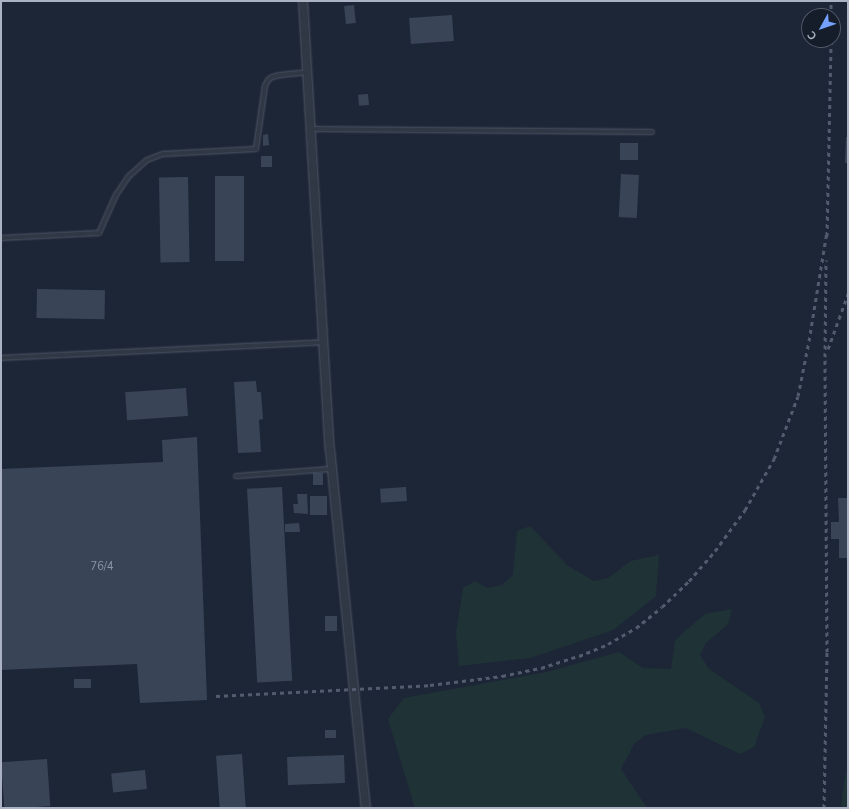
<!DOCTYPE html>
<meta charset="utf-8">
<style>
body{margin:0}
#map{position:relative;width:849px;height:809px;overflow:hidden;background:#1d2636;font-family:"Nunito Sans",sans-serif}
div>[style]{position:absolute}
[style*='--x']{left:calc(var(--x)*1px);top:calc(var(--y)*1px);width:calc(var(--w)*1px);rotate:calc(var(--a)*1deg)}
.green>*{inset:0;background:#1f3337}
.building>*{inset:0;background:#394457;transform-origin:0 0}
.roads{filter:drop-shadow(0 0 1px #4e5565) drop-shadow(0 0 1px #4e5565)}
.lane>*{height:4px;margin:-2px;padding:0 2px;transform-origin:2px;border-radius:2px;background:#303846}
.street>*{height:8px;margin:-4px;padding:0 4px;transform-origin:4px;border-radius:4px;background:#303846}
.rail>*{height:3px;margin-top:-1.5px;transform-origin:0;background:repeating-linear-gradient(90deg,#525c6e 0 4px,transparent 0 8px)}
span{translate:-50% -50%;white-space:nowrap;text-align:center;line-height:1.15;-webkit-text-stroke:3.5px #161d2a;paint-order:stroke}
.number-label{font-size:11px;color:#8e96a9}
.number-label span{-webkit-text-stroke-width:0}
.frame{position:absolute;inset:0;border:2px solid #aab2c4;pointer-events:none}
.north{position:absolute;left:801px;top:8px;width:40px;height:40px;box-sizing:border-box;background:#161d2a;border:1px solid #515968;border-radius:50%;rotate:230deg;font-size:11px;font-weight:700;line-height:16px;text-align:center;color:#aab2c4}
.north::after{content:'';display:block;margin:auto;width:14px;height:18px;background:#74a1ff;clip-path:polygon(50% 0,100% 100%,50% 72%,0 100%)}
</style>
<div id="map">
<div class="green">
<div style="clip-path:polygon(530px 526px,568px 566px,594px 581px,608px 578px,631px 561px,659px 555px,656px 596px,613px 630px,530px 658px,459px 666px,456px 633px,463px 588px,475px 581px,487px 588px,502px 585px,513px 575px,517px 531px)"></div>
<div style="clip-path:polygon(732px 609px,728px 624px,706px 643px,700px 655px,708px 668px,759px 703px,765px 717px,754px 747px,740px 754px,686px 728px,645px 735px,634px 744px,621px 769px,647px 808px,415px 808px,388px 719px,404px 698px,547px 672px,619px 652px,643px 668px,671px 669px,675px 641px,685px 631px,705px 614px)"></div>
<div style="clip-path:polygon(848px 768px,848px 808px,841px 808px,844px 781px)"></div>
</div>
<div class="building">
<div style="left:354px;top:5px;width:18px;height:10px;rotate:84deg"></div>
<div style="left:452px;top:15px;width:26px;height:43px;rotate:86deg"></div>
<div style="left:368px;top:94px;width:11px;height:10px;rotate:85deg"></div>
<div style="clip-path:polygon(268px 134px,269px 145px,263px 146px,263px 135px)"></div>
<div style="clip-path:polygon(846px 137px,848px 137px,848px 163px,845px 163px)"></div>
<div style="left:620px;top:143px;width:18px;height:17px"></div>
<div style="left:272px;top:156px;width:11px;height:11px;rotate:90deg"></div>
<div style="left:621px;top:174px;width:18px;height:43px;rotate:3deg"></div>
<div style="left:215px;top:176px;width:29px;height:85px"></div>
<div style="left:188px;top:177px;width:85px;height:29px;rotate:89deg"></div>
<div style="left:37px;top:289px;width:68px;height:29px;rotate:1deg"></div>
<div style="clip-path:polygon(256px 381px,257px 392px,261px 392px,263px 419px,259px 420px,261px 452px,238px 453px,234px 382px)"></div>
<div style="left:186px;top:388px;width:28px;height:61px;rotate:86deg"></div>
<div style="clip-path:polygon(197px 437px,207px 700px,140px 703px,137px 664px,1px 670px,1px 469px,163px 462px,162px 440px)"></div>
<div style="left:313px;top:473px;width:10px;height:12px"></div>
<div style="left:282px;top:487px;width:194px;height:35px;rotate:87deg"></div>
<div style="left:406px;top:487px;width:14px;height:26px;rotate:86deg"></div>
<div style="clip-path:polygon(297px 494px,307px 494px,308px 514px,294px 513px,293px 504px,298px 504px)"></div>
<div style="left:310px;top:496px;width:17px;height:19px"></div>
<div style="clip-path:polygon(838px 498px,848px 498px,848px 558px,839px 558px,839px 539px,831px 539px,831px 522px,839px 522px)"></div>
<div style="clip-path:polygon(299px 523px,300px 532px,285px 532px,285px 524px)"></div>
<div style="left:325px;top:616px;width:12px;height:15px"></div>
<div style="left:91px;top:679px;width:9px;height:17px;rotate:90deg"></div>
<div style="left:336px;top:730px;width:8px;height:11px;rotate:90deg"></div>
<div style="left:242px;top:754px;width:54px;height:26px;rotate:86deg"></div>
<div style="left:344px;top:755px;width:28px;height:57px;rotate:88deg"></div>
<div style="left:47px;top:759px;width:47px;height:46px;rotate:86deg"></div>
<div style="left:145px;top:770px;width:19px;height:34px;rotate:84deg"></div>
</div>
<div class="roads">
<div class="lane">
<div style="--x:311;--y:129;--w:341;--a:0.5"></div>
<div style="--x:1;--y:238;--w:98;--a:-2.9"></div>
<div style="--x:99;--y:233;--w:42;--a:-65.9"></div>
<div style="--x:116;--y:195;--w:22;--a:-56"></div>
<div style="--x:128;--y:177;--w:25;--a:-42"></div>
<div style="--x:147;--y:160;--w:17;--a:-21"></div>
<div style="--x:163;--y:154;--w:93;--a:-3.1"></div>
<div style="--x:256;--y:149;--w:64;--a:-81.9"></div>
<div style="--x:265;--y:86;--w:7;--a:-63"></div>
<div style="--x:268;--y:80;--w:5;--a:-37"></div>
<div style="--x:272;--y:77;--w:8;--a:-14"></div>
<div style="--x:280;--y:75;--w:27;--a:-6"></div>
<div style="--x:1;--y:358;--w:322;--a:-2.8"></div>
<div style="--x:236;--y:476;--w:96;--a:-4.2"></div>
</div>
<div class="street">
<div style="--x:303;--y:1;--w:449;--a:86.6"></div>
<div style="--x:330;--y:449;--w:361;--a:84.3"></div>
</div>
</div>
<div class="rail">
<div style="--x:831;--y:16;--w:15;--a:-90"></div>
<div style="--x:827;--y:236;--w:196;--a:-88.8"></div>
<div style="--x:828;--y:349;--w:59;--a:-70"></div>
<div style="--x:216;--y:696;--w:214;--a:-2.9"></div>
<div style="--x:430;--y:685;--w:73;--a:-7.1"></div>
<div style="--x:502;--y:676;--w:40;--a:-12"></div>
<div style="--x:541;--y:668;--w:40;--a:-18"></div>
<div style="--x:579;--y:656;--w:31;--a:-22"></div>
<div style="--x:608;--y:644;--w:32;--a:-30"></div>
<div style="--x:636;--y:628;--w:33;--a:-39"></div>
<div style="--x:662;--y:607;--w:37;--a:-44"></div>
<div style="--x:689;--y:581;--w:40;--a:-49"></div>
<div style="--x:715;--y:551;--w:51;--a:-53.8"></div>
<div style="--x:745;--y:510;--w:59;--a:-60.4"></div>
<div style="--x:774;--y:459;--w:67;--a:-69.1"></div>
<div style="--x:798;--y:396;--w:56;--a:-78.7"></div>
<div style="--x:809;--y:341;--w:111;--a:-80.7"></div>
<div style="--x:824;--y:808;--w:156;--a:-88.9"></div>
<div style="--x:827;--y:652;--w:295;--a:-90.4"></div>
<div style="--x:825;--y:357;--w:97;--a:-89.4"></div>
</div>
<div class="number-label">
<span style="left:102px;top:567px">76/4</span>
</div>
<div class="frame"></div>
<div class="north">С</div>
</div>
